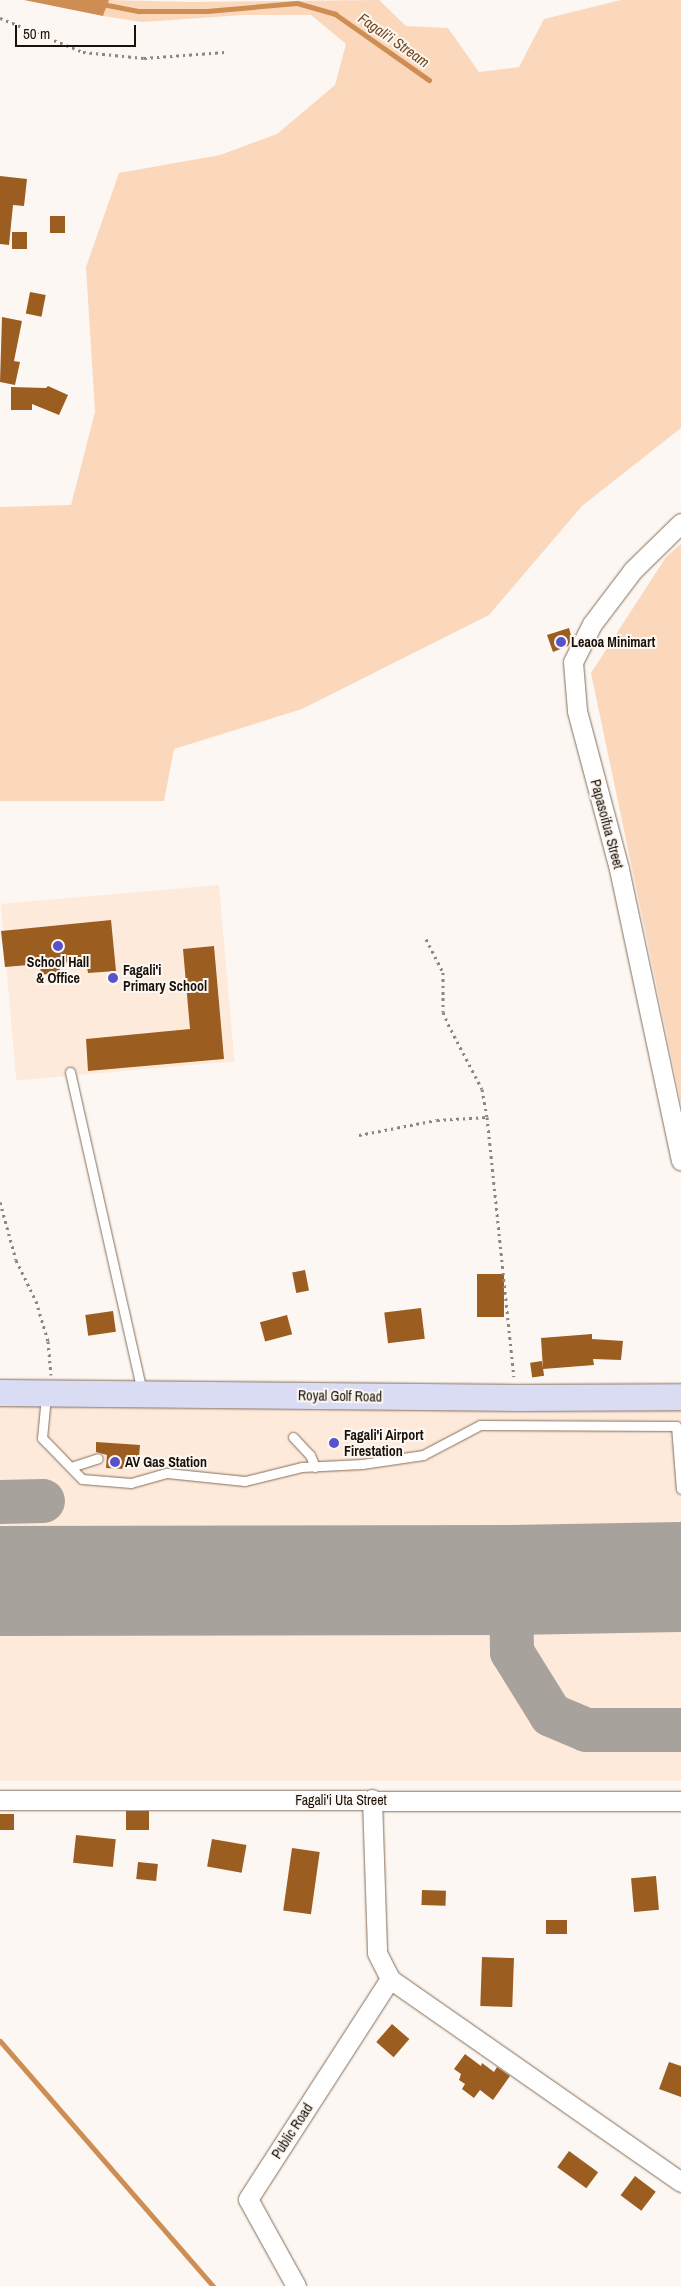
<!DOCTYPE html>
<style>
body{margin:0}
#map{position:relative;width:681px;height:2286px;overflow:hidden;background:#fcf7f2;font-family:"Archivo Narrow",sans-serif}
div>[style]{position:absolute}
[style*='--x']{left:calc(var(--x)*1px);top:calc(var(--y)*1px);width:calc(var(--w)*1px);rotate:calc(var(--a)*1deg)}
.built>*{inset:0;background:#feeada;transform-origin:0 0}
.green>*{inset:0;background:#fbd8bc}
.water>*{inset:0;background:#ce8d53}
.stream>*{height:5px;margin:-2.5px;padding:0 2.5px;transform-origin:2.5px;border-radius:2.5px;background:#ce8d53}
.taxiway>*{height:44px;margin:-22px;padding:0 22px;transform-origin:22px;border-radius:22px;background:#a8a29c}
.runway>*{height:110px;margin:-55px;padding:0 55px;transform-origin:55px;border-radius:55px;background:#a8a29c}
.building>*{inset:0;background:#9b5e20;transform-origin:0 0}
.path>*{height:3px;margin-top:-1.5px;transform-origin:0;background:repeating-linear-gradient(90deg,#8d867f 0 2.5px,transparent 0 6.5px)}
.roads{filter:drop-shadow(0 0 1px #856d5a) drop-shadow(0 0 1px #856d5a)}
.service>*{height:9px;margin:-4.5px;padding:0 4.5px;transform-origin:4.5px;border-radius:4.5px;background:#fff}
.minor>*{height:19px;margin:-9.5px;padding:0 9.5px;transform-origin:9.5px;border-radius:9.5px;background:#fff}
.secondary>*{height:26px;margin:-13px;padding:0 13px;transform-origin:13px;border-radius:13px;background:#dadcf4}
.dots>*{width:14px;height:14px;translate:-50% -50%;box-sizing:border-box;border:2px solid #fcf7f2;border-radius:50%}
span{translate:-50% -50%;white-space:nowrap;text-align:center;line-height:1.15;-webkit-text-stroke:4px #fcf7f2;paint-order:stroke}
.poi-label{font-size:14px;color:#1a1109;font-weight:700}
.left{translate:0 -50%;text-align:left}
.street-label{font-size:14px;color:#1a1109}
.water-label{font-size:15px;color:#75491e;font-style:italic}
.scale{position:absolute;left:15px;top:25px;width:121px;height:22px;box-sizing:border-box;border:2px solid #1a1109;border-top:0;padding-left:6px;font-size:15px;line-height:18px;white-space:nowrap;color:#1a1109;-webkit-text-stroke:4px #fcf7f2;paint-order:stroke}
</style>
<div id="map">
<div class="built">
<div style="left:219px;top:885px;width:177px;height:219px;rotate:85deg"></div>
<div style="left:0;top:1405px;width:681px;height:376px"></div>
</div>
<div class="green">
<div style="clip-path:polygon(109px 0,191px 2px,379px 0,406px 26px,448px 28px,479px 72px,519px 67px,544px 19px,621px 0,681px 0,681px 428px,582px 506px,489px 615px,302px 709px,174px 749px,164px 801px,0 801px,0 507px,71px 505px,95px 412px,86px 267px,119px 173px,220px 155px,277px 134px,335px 85px,346px 44px,311px 15px,244px 15px,142px 22px,103px 16px)"></div>
<div style="clip-path:polygon(681px 544px,681px 1102px,591px 673px,666px 557px)"></div>
</div>
<div class="water">
<div style="clip-path:polygon(24px 0,109px 0,103px 16px)"></div>
</div>
<div class="stream">
<div style="--x:102;--y:4;--w:38;--a:11"></div>
<div style="--x:139;--y:11;--w:68;--a:0"></div>
<div style="--x:207;--y:11;--w:90;--a:-5.1"></div>
<div style="--x:297;--y:3;--w:40;--a:16"></div>
<div style="--x:335;--y:14;--w:115;--a:35.1"></div>
<div style="--x:0;--y:2041;--w:325;--a:49"></div>
</div>
<div class="taxiway">
<div style="--x:0;--y:1502;--w:43;--a:-1.3"></div>
<div style="--x:511;--y:1580;--w:72;--a:89.2"></div>
<div style="--x:512;--y:1652;--w:74;--a:58.2"></div>
<div style="--x:551;--y:1715;--w:38;--a:23"></div>
<div style="--x:586;--y:1730;--w:95;--a:0"></div>
</div>
<div class="runway">
<div style="--x:0;--y:1581;--w:511;--a:-0.11"></div>
<div style="--x:511;--y:1580;--w:170;--a:-1"></div>
</div>
<div class="building">
<div style="clip-path:polygon(0 176px,27px 179px,24px 206px,13px 205px,9px 245px,0 244px)"></div>
<div style="left:65px;top:216px;width:17px;height:15px;rotate:90deg"></div>
<div style="left:12px;top:232px;width:15px;height:17px"></div>
<div style="left:30px;top:292px;width:16px;height:22px;rotate:11deg"></div>
<div style="clip-path:polygon(2px 317px,22px 321px,14px 361px,20px 362px,15px 385px,0 382px)"></div>
<div style="clip-path:polygon(48px 386px,68px 395px,59px 415px,32px 404px,32px 410px,11px 410px,11px 387px,46px 388px)"></div>
<div style="clip-path:polygon(569px 628px,572px 639px,568px 646px,553px 652px,547px 635px)"></div>
<div style="clip-path:polygon(111px 920px,116px 971px,88px 973px,86px 961px,59px 963px,60px 972px,41px 975px,40px 964px,5px 967px,1px 931px)"></div>
<div style="clip-path:polygon(214px 946px,224px 1059px,88px 1071px,86px 1039px,190px 1029px,183px 949px)"></div>
<div style="left:305px;top:1270px;width:21px;height:13px;rotate:79deg"></div>
<div style="left:504px;top:1274px;width:43px;height:27px;rotate:90deg"></div>
<div style="left:421px;top:1308px;width:31px;height:37px;rotate:83deg"></div>
<div style="left:113px;top:1311px;width:21px;height:28px;rotate:82deg"></div>
<div style="left:287px;top:1315px;width:20px;height:28px;rotate:75deg"></div>
<div style="clip-path:polygon(592px 1334px,592px 1339px,623px 1341px,621px 1360px,593px 1359px,594px 1365px,543px 1369px,541px 1338px)"></div>
<div style="left:542px;top:1361px;width:15px;height:12px;rotate:82deg"></div>
<div style="clip-path:polygon(96px 1442px,140px 1445px,139px 1457px,125px 1457px,124px 1469px,106px 1468px,107px 1455px,96px 1452px)"></div>
<div style="left:126px;top:1811px;width:23px;height:19px"></div>
<div style="left:0;top:1814px;width:14px;height:16px"></div>
<div style="left:76px;top:1835px;width:40px;height:28px;rotate:6deg"></div>
<div style="left:212px;top:1839px;width:35px;height:28px;rotate:10deg"></div>
<div style="left:292px;top:1848px;width:28px;height:63px;rotate:8deg"></div>
<div style="left:138px;top:1862px;width:20px;height:17px;rotate:6deg"></div>
<div style="left:656px;top:1876px;width:34px;height:25px;rotate:85deg"></div>
<div style="left:422px;top:1890px;width:24px;height:15px;rotate:2deg"></div>
<div style="left:546px;top:1920px;width:21px;height:14px"></div>
<div style="left:482px;top:1957px;width:32px;height:49px;rotate:2deg"></div>
<div style="left:392px;top:2024px;width:23px;height:24px;rotate:41deg"></div>
<div style="clip-path:polygon(465px 2054px,481px 2066px,482px 2063px,494px 2072px,497px 2067px,510px 2076px,493px 2100px,480px 2090px,474px 2098px,462px 2089px,465px 2084px,459px 2080px,461px 2074px,454px 2069px)"></div>
<div style="clip-path:polygon(669px 2062px,681px 2066px,681px 2097px,659px 2089px)"></div>
<div style="left:569px;top:2151px;width:36px;height:20px;rotate:36deg"></div>
<div style="left:635px;top:2176px;width:26px;height:24px;rotate:37deg"></div>
</div>
<div class="path">
<div style="--x:0;--y:18;--w:90;--a:22.3"></div>
<div style="--x:83;--y:52;--w:61;--a:5.6"></div>
<div style="--x:144;--y:58;--w:81;--a:-4.2"></div>
<div style="--x:426;--y:939;--w:37;--a:63"></div>
<div style="--x:443;--y:972;--w:40;--a:90"></div>
<div style="--x:443;--y:1012;--w:13;--a:67"></div>
<div style="--x:448;--y:1024;--w:73;--a:62.4"></div>
<div style="--x:482;--y:1089;--w:28;--a:80"></div>
<div style="--x:487;--y:1117;--w:261;--a:84.1"></div>
<div style="--x:359;--y:1135;--w:79;--a:-10.9"></div>
<div style="--x:437;--y:1120;--w:50;--a:-3.4"></div>
<div style="--x:0;--y:1202;--w:60;--a:74.6"></div>
<div style="--x:16;--y:1260;--w:46;--a:64"></div>
<div style="--x:36;--y:1301;--w:42;--a:73.3"></div>
<div style="--x:48;--y:1341;--w:34;--a:85"></div>
</div>
<div class="roads">
<div class="service">
<div style="--x:70;--y:1072;--w:327;--a:77.3"></div>
<div style="--x:46;--y:1396;--w:42;--a:95.4"></div>
<div style="--x:42;--y:1438;--w:57;--a:45.7"></div>
<div style="--x:82;--y:1479;--w:49;--a:4.7"></div>
<div style="--x:131;--y:1483;--w:37;--a:-16"></div>
<div style="--x:167;--y:1473;--w:78;--a:5.9"></div>
<div style="--x:245;--y:1481;--w:59;--a:-13.8"></div>
<div style="--x:302;--y:1467;--w:60;--a:-2.9"></div>
<div style="--x:362;--y:1464;--w:62;--a:-8.4"></div>
<div style="--x:423;--y:1455;--w:64;--a:-27.8"></div>
<div style="--x:480;--y:1425;--w:196;--a:0.3"></div>
<div style="--x:676;--y:1426;--w:63;--a:85.5"></div>
<div style="--x:293;--y:1437;--w:25;--a:47"></div>
<div style="--x:310;--y:1455;--w:13;--a:67"></div>
<div style="--x:71;--y:1467;--w:28;--a:-18"></div>
</div>
<div class="minor">
<div style="--x:681;--y:523;--w:67;--a:135.6"></div>
<div style="--x:633;--y:570;--w:68;--a:127.2"></div>
<div style="--x:592;--y:624;--w:42;--a:116.6"></div>
<div style="--x:573;--y:662;--w:49;--a:85.3"></div>
<div style="--x:577;--y:711;--w:163;--a:75.1"></div>
<div style="--x:619;--y:869;--w:298;--a:78"></div>
<div style="--x:372;--y:1799;--w:154;--a:88.1"></div>
<div style="--x:377;--y:1953;--w:29;--a:63"></div>
<div style="--x:390;--y:1979;--w:355;--a:34.9"></div>
<div style="--x:0;--y:1800;--w:681;--a:0.08"></div>
<div style="--x:296;--y:2286;--w:99;--a:-118.9"></div>
<div style="--x:248;--y:2199;--w:262;--a:-57.2"></div>
</div>
<div class="secondary">
<div style="--x:0;--y:1393;--w:516;--a:0.56"></div>
<div style="--x:516;--y:1398;--w:165;--a:-0.3"></div>
</div>
</div>
<div class="dots">
<div style="left:561px;top:642px;background:#5753cb"></div>
<div style="left:58px;top:946px;background:#5753cb"></div>
<div style="left:113px;top:978px;background:#5753cb"></div>
<div style="left:334px;top:1443px;background:#5753cb"></div>
<div style="left:115px;top:1462px;background:#5753cb"></div>
</div>
<div class="poi-label">
<span class="left" style="left:571px;top:642px">Leaoa Minimart</span>
<span style="left:58px;top:970px">School Hall<br>&amp; Office</span>
<span class="left" style="left:123px;top:978px">Fagali'i<br>Primary School</span>
<span class="left" style="left:344px;top:1443px">Fagali'i Airport<br>Firestation</span>
<span class="left" style="left:125px;top:1462px">AV Gas Station</span>
</div>
<div class="street-label">
<span style="left:607px;top:824px;rotate:75deg">Papasoifua Street</span>
<span style="left:340px;top:1396px;rotate:1deg">Royal Golf Road</span>
<span style="left:341px;top:1800px">Fagali'i Uta Street</span>
<span style="left:292px;top:2131px;rotate:-57deg">Public Road</span>
</div>
<div class="water-label">
<span style="left:394px;top:40px;rotate:35deg">Fagali'i Stream</span>
</div>
<div class="scale">50 m</div>
</div>
